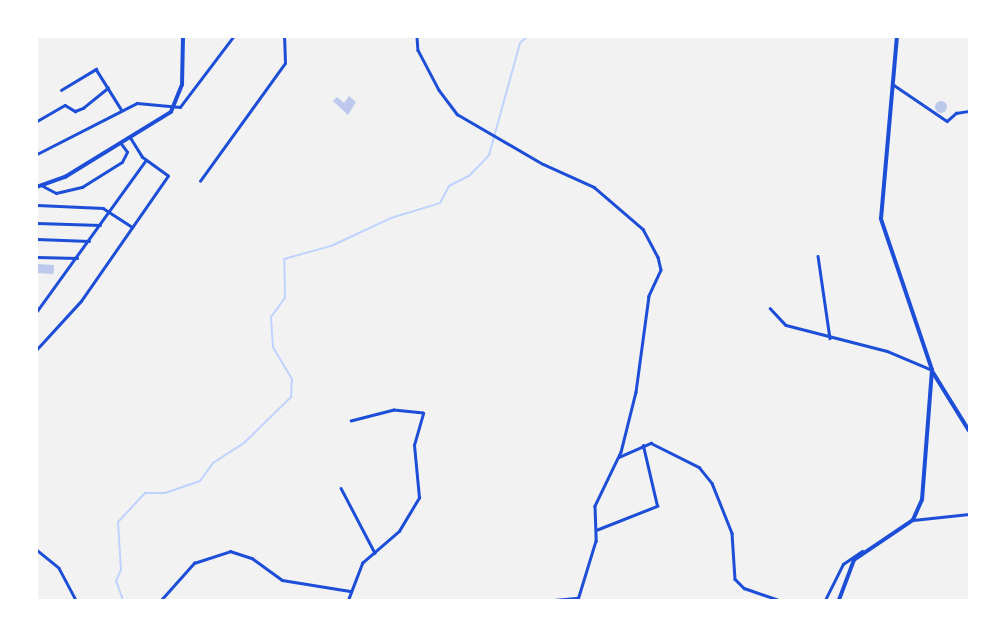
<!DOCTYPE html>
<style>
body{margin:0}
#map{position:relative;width:1006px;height:637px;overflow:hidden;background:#f2f2f2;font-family:Karla,sans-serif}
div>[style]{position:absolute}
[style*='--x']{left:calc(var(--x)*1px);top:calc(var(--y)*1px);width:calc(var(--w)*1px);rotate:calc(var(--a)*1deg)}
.stream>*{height:2px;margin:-1px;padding:0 1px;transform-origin:1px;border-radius:1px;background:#bfd3fe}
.building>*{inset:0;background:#bdc9ec;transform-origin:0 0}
.round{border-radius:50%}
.minor>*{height:2.5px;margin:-1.25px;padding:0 1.25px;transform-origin:1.25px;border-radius:1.25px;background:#1d4ed8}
.tertiary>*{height:3.5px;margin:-1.75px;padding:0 1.75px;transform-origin:1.75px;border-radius:1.75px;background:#1d4ed8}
span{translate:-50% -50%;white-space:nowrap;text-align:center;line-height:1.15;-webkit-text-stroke:6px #fff;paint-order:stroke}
.frame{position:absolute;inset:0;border:38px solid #fff;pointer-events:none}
</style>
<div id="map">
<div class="stream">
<div style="--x:123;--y:600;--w:20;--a:-110"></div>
<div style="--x:116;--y:581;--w:12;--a:-66"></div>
<div style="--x:121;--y:570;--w:48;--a:-93.6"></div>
<div style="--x:118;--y:522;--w:40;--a:-47"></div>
<div style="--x:145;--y:493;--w:20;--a:0"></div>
<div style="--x:165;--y:493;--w:37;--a:-19"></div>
<div style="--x:200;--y:481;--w:22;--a:-54"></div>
<div style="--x:213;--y:463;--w:38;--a:-33"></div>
<div style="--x:245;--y:442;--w:64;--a:-44.4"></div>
<div style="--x:291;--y:397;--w:18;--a:-87"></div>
<div style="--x:292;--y:379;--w:37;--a:-121"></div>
<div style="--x:273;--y:347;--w:30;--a:-94"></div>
<div style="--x:271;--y:317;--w:24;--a:-54"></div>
<div style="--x:285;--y:298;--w:39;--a:-91"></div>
<div style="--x:284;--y:259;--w:49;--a:-15.5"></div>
<div style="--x:331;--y:246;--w:66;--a:-25"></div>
<div style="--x:391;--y:218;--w:51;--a:-17"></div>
<div style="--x:440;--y:203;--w:19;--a:-62"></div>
<div style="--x:449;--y:186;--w:22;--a:-27"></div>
<div style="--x:469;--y:176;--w:29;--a:-46"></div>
<div style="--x:489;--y:155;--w:116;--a:-74.5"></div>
<div style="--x:520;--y:43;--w:9;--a:-41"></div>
</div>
<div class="building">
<div style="clip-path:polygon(349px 96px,356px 102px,348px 115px,333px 101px,337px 97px,344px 103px)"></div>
<div class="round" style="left:935px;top:101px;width:12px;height:12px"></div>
<div style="left:37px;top:264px;width:17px;height:9px;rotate:3deg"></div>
</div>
<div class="minor">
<div style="--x:417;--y:37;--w:13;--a:86"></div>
<div style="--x:418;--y:50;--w:45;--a:62.3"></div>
<div style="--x:439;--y:90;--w:30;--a:53"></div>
<div style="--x:457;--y:114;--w:99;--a:30.2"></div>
<div style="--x:543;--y:164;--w:56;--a:24.3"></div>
<div style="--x:594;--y:187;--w:65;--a:40.6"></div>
<div style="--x:643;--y:229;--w:32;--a:62"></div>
<div style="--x:658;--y:257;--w:13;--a:77"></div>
<div style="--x:661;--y:270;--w:29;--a:115"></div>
<div style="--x:649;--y:296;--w:97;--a:97.7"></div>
<div style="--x:636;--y:392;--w:62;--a:104"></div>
<div style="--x:621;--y:452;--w:60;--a:115.7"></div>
<div style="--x:595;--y:506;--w:35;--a:88"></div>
<div style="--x:596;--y:541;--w:62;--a:107"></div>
<div style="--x:894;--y:85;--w:64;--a:34.2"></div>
<div style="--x:947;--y:121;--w:12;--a:-42"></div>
<div style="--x:956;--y:113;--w:13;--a:-9"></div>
<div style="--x:61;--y:90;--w:41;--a:-31"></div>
<div style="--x:96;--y:69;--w:47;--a:58"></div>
<div style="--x:37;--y:121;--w:32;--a:-30"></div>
<div style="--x:65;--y:105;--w:12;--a:31"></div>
<div style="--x:75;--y:111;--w:9;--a:-21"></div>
<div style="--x:83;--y:108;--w:32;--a:-39"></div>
<div style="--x:37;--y:154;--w:112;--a:-27"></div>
<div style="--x:137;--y:103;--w:43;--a:5.3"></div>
<div style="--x:180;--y:107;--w:88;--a:-52.9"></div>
<div style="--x:200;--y:181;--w:145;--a:-54.2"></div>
<div style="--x:285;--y:63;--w:26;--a:-92"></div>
<div style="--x:43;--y:186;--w:15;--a:28"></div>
<div style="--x:56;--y:193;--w:27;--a:-13"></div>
<div style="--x:82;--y:187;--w:47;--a:-32"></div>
<div style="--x:122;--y:162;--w:11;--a:-63"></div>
<div style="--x:127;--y:152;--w:10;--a:-127"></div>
<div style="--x:37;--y:205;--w:66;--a:2.6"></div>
<div style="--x:103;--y:208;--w:35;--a:33"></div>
<div style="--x:37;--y:223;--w:63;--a:1.8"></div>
<div style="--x:37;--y:239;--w:52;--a:2.2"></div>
<div style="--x:818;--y:256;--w:83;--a:81.7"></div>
<div style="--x:37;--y:257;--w:40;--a:1.4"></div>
<div style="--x:770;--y:308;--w:23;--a:47"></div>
<div style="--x:786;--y:325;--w:104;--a:14.4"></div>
<div style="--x:887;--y:351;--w:49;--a:22.9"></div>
<div style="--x:37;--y:311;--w:186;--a:-54.2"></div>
<div style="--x:37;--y:349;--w:65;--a:-47.5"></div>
<div style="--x:81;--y:301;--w:152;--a:-55.2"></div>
<div style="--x:168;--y:176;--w:32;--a:-144"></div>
<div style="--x:142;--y:157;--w:22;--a:-122"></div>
<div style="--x:619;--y:457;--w:35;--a:-24"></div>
<div style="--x:651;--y:443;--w:54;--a:26.6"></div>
<div style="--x:699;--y:467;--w:21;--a:51"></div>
<div style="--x:712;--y:483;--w:54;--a:68.2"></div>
<div style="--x:732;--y:533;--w:46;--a:86.3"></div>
<div style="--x:735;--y:579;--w:13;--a:45"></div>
<div style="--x:744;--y:588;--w:37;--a:19"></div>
<div style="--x:341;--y:488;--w:73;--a:62.4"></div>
<div style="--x:913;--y:520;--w:56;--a:-6.1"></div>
<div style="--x:596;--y:530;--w:66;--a:-21.5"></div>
<div style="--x:657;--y:506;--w:62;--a:-103.1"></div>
<div style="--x:37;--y:550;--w:28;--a:39"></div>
<div style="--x:59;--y:568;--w:36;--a:62"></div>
<div style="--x:161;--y:600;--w:50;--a:-48.3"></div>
<div style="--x:194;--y:563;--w:38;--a:-18"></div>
<div style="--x:230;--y:551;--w:23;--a:18"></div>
<div style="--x:252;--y:558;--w:37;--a:36"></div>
<div style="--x:282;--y:580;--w:70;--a:9.1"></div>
<div style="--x:348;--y:600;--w:40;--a:-69"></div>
<div style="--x:362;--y:563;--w:49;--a:-40.9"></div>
<div style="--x:399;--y:531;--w:39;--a:-59"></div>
<div style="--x:419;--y:498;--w:53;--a:-95.4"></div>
<div style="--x:414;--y:445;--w:33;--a:-74"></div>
<div style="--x:423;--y:413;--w:29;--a:-174"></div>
<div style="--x:394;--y:410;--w:44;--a:165.7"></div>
<div style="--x:554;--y:600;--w:24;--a:-5"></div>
<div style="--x:825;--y:600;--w:40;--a:-63.4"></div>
<div style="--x:843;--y:564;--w:23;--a:-34"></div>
</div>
<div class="tertiary">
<div style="--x:37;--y:187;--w:30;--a:-20"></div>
<div style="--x:65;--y:177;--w:124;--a:-31.5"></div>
<div style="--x:171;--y:112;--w:29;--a:-68"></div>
<div style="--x:182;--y:85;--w:48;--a:-88.8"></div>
<div style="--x:933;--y:372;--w:68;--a:58.2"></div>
<div style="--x:839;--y:600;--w:43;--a:-69.4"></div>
<div style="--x:854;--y:560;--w:71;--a:-34.1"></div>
<div style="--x:913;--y:520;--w:22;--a:-66"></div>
<div style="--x:922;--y:500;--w:130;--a:-85.6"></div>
<div style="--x:932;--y:370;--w:159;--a:-108.7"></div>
<div style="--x:881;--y:219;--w:183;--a:-85"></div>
</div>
<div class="frame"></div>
</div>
